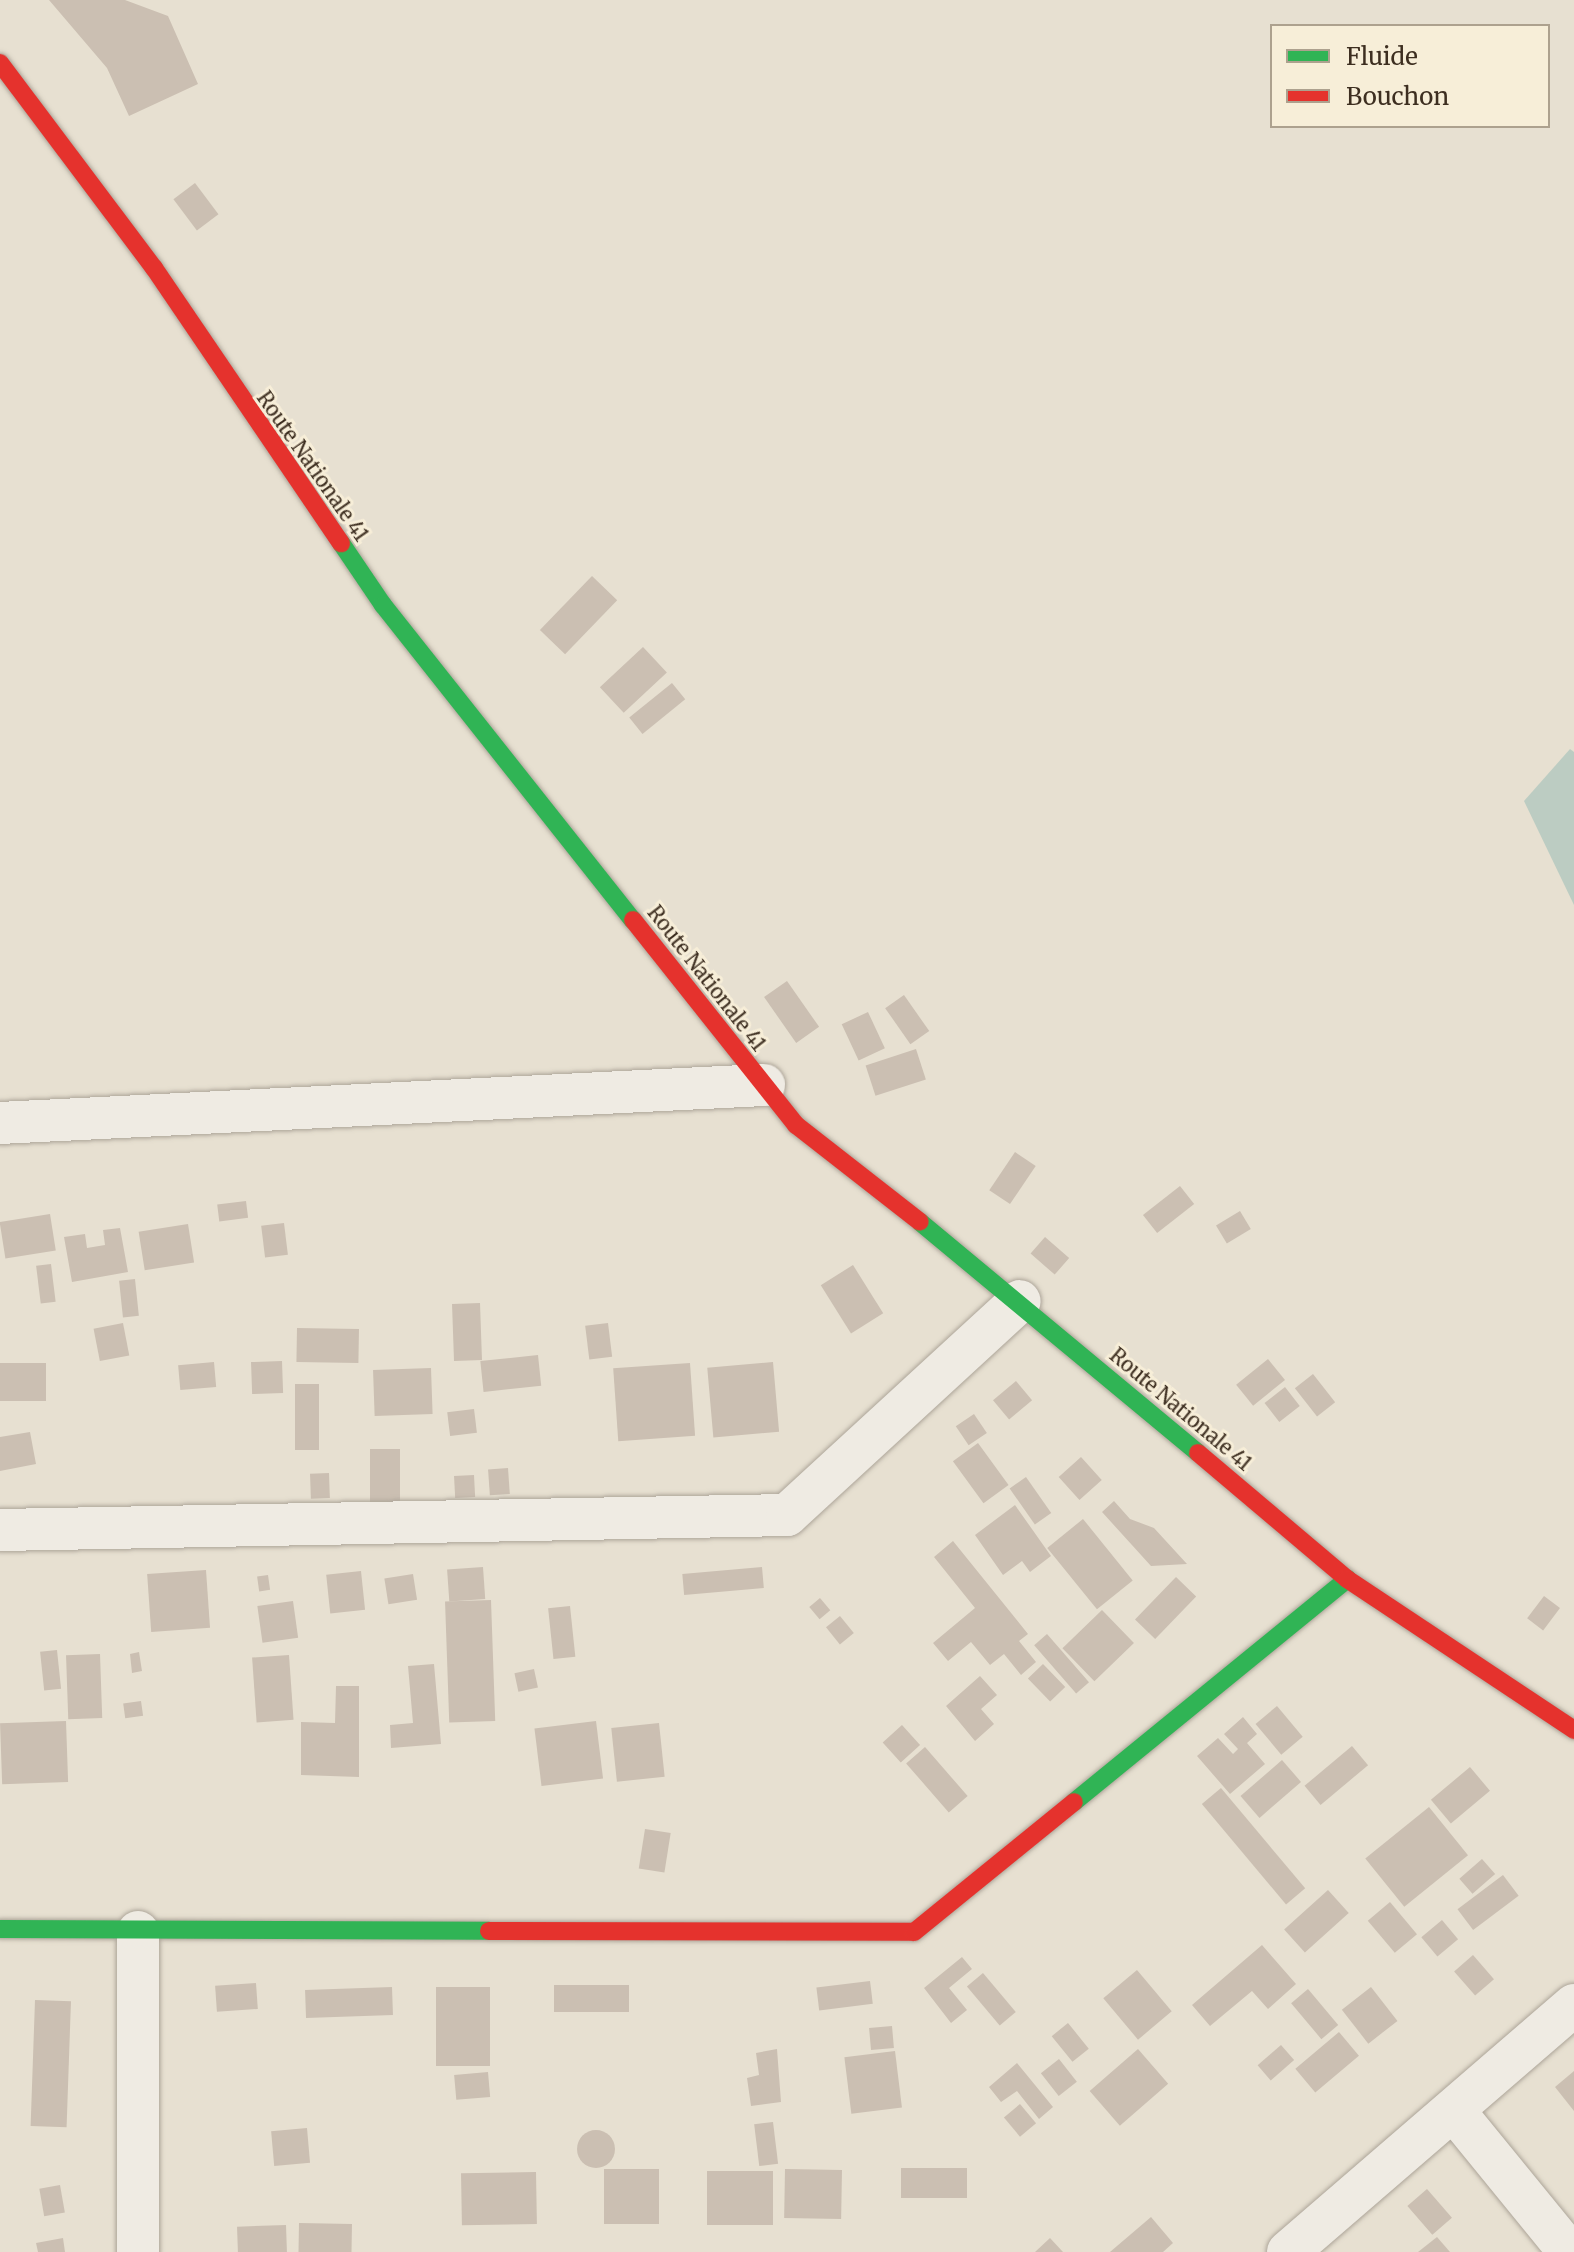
<!DOCTYPE html>
<style>
body{margin:0}
#map{position:relative;width:1574px;height:2252px;overflow:hidden;background:#e7e0d1;font-family:Merriweather,serif}
div>[style]{position:absolute}
[style*='--x']{left:calc(var(--x)*1px);top:calc(var(--y)*1px);width:calc(var(--w)*1px);rotate:calc(var(--a)*1deg)}
.water>*{inset:0;background:#bcccc2}
.building>*{inset:0;background:#cbbfb2;transform-origin:0 0}
.round{border-radius:50%}
.roads{filter:drop-shadow(0 0 2px #ada599) drop-shadow(0 0 2px #ada599)}
.street>*{height:42px;margin:-21px;padding:0 21px;transform-origin:21px;border-radius:21px;background:#efebe3}
.fast>*{height:18px;margin:-9px;padding:0 9px;transform-origin:9px;border-radius:9px;background:#30b455}
.jam>*{height:18px;margin:-9px;padding:0 9px;transform-origin:9px;border-radius:9px;background:#e5322d}
span{translate:-50% -50%;white-space:nowrap;text-align:center;line-height:1.15;-webkit-text-stroke:6px #f7eed8;paint-order:stroke}
.street-label{font-size:20px;color:#3d2e20}
.legend{position:absolute;left:1270px;top:24px;width:280px;height:104px;box-sizing:border-box;background:#f7eed8;border:2px solid #ada18e;margin:0;padding:10px 14px;list-style:none;font-size:24px;color:#3d2e20}
.legend li{display:flex;align-items:center;gap:16px;height:40px}
.legend b{width:40px;border:2px solid #ada18e}
</style>
<div id="map">
<div class="water">
<div style="clip-path:polygon(1570px 749px,1574px 752px,1574px 905px,1524px 801px)"></div>
</div>
<div class="building">
<div style="clip-path:polygon(49px 0,125px 0,168px 16px,198px 84px,129px 116px,107px 68px)"></div>
<div style="left:195px;top:183px;width:39px;height:27px;rotate:53deg"></div>
<div style="left:592px;top:576px;width:35px;height:75px;rotate:44deg"></div>
<div style="left:643px;top:647px;width:35px;height:59px;rotate:47deg"></div>
<div style="left:672px;top:683px;width:21px;height:55px;rotate:51deg"></div>
<div style="left:787px;top:981px;width:56px;height:28px;rotate:55deg"></div>
<div style="left:904px;top:995px;width:44px;height:23px;rotate:55deg"></div>
<div style="left:868px;top:1012px;width:40px;height:29px;rotate:65deg"></div>
<div style="left:916px;top:1049px;width:32px;height:53px;rotate:72deg"></div>
<div style="left:1015px;top:1152px;width:25px;height:46px;rotate:34deg"></div>
<div style="left:1180px;top:1186px;width:23px;height:47px;rotate:52deg"></div>
<div style="left:246px;top:1201px;width:17px;height:29px;rotate:83deg"></div>
<div style="left:1240px;top:1211px;width:21px;height:28px;rotate:59deg"></div>
<div style="left:50px;top:1214px;width:37px;height:51px;rotate:81deg"></div>
<div style="left:284px;top:1223px;width:32px;height:23px;rotate:83deg"></div>
<div style="left:188px;top:1224px;width:39px;height:50px;rotate:81deg"></div>
<div style="clip-path:polygon(120px 1228px,128px 1272px,72px 1282px,64px 1237px,85px 1234px,87px 1248px,105px 1245px,103px 1230px)"></div>
<div style="left:1045px;top:1237px;width:32px;height:22px;rotate:41deg"></div>
<div style="left:51px;top:1264px;width:38px;height:15px;rotate:83deg"></div>
<div style="left:853px;top:1265px;width:57px;height:38px;rotate:58deg"></div>
<div style="left:135px;top:1279px;width:37px;height:16px;rotate:84deg"></div>
<div style="left:480px;top:1303px;width:57px;height:28px;rotate:88deg"></div>
<div style="left:123px;top:1323px;width:33px;height:30px;rotate:79deg"></div>
<div style="left:608px;top:1323px;width:34px;height:23px;rotate:83deg"></div>
<div style="left:297px;top:1328px;width:62px;height:34px;rotate:1deg"></div>
<div style="left:538px;top:1355px;width:31px;height:58px;rotate:84deg"></div>
<div style="left:1268px;top:1359px;width:27px;height:41px;rotate:51deg"></div>
<div style="left:282px;top:1361px;width:32px;height:31px;rotate:88deg"></div>
<div style="left:214px;top:1362px;width:25px;height:36px;rotate:85deg"></div>
<div style="left:773px;top:1362px;width:70px;height:66px;rotate:85deg"></div>
<div style="left:0;top:1363px;width:46px;height:38px"></div>
<div style="left:690px;top:1363px;width:73px;height:77px;rotate:86deg"></div>
<div style="left:431px;top:1368px;width:46px;height:58px;rotate:88deg"></div>
<div style="left:1313px;top:1374px;width:36px;height:23px;rotate:52deg"></div>
<div style="left:1016px;top:1381px;width:25px;height:30px;rotate:50deg"></div>
<div style="left:295px;top:1384px;width:24px;height:66px"></div>
<div style="left:1285px;top:1387px;width:24px;height:26px;rotate:52deg"></div>
<div style="left:474px;top:1409px;width:24px;height:27px;rotate:83deg"></div>
<div style="left:974px;top:1414px;width:23px;height:22px;rotate:56deg"></div>
<div style="clip-path:polygon(30px 1432px,36px 1464px,0 1471px,0 1437px)"></div>
<div style="left:978px;top:1443px;width:52px;height:31px;rotate:54deg"></div>
<div style="left:400px;top:1449px;width:53px;height:30px;rotate:90deg"></div>
<div style="left:1081px;top:1457px;width:31px;height:30px;rotate:48deg"></div>
<div style="left:508px;top:1468px;width:26px;height:20px;rotate:86deg"></div>
<div style="left:329px;top:1473px;width:25px;height:19px;rotate:88deg"></div>
<div style="left:474px;top:1475px;width:22px;height:20px;rotate:87deg"></div>
<div style="left:1026px;top:1477px;width:44px;height:20px;rotate:55deg"></div>
<div style="clip-path:polygon(1114px 1501px,1130px 1519px,1154px 1528px,1187px 1564px,1151px 1566px,1102px 1512px)"></div>
<div style="clip-path:polygon(1015px 1505px,1051px 1556px,1030px 1572px,1022px 1561px,1003px 1575px,975px 1535px)"></div>
<div style="left:1083px;top:1519px;width:79px;height:46px;rotate:51deg"></div>
<div style="clip-path:polygon(953px 1541px,1028px 1634px,1019px 1641px,1036px 1662px,1021px 1675px,1004px 1654px,990px 1665px,971px 1642px,948px 1661px,933px 1643px,975px 1608px,934px 1557px)"></div>
<div style="left:483px;top:1567px;width:32px;height:36px;rotate:86deg"></div>
<div style="left:762px;top:1567px;width:21px;height:80px;rotate:85deg"></div>
<div style="left:206px;top:1570px;width:58px;height:59px;rotate:86deg"></div>
<div style="left:361px;top:1571px;width:39px;height:35px;rotate:84deg"></div>
<div style="left:413px;top:1574px;width:26px;height:29px;rotate:81deg"></div>
<div style="left:268px;top:1575px;width:15px;height:11px;rotate:82deg"></div>
<div style="left:1176px;top:1577px;width:28px;height:59px;rotate:44deg"></div>
<div style="left:1544px;top:1596px;width:20px;height:28px;rotate:37deg"></div>
<div style="left:820px;top:1598px;width:16px;height:14px;rotate:50deg"></div>
<div style="left:491px;top:1600px;width:121px;height:46px;rotate:88deg"></div>
<div style="left:293px;top:1601px;width:37px;height:36px;rotate:82deg"></div>
<div style="left:570px;top:1606px;width:51px;height:22px;rotate:84deg"></div>
<div style="left:1102px;top:1610px;width:46px;height:55px;rotate:46deg"></div>
<div style="left:840px;top:1616px;width:22px;height:18px;rotate:51deg"></div>
<div style="left:1047px;top:1634px;width:64px;height:17px;rotate:49deg"></div>
<div style="left:57px;top:1650px;width:39px;height:17px;rotate:84deg"></div>
<div style="clip-path:polygon(139px 1652px,142px 1671px,132px 1673px,130px 1654px)"></div>
<div style="left:100px;top:1654px;width:64px;height:34px;rotate:88deg"></div>
<div style="left:289px;top:1655px;width:65px;height:37px;rotate:86deg"></div>
<div style="clip-path:polygon(434px 1664px,441px 1744px,391px 1748px,390px 1725px,413px 1723px,408px 1666px)"></div>
<div style="left:1043px;top:1664px;width:32px;height:21px;rotate:46deg"></div>
<div style="left:534px;top:1669px;width:19px;height:20px;rotate:78deg"></div>
<div style="clip-path:polygon(980px 1676px,997px 1695px,981px 1709px,994px 1724px,975px 1741px,946px 1706px)"></div>
<div style="clip-path:polygon(336px 1686px,359px 1686px,359px 1777px,301px 1775px,301px 1722px,335px 1723px)"></div>
<div style="left:141px;top:1701px;width:15px;height:18px;rotate:82deg"></div>
<div style="left:1277px;top:1706px;width:40px;height:28px;rotate:50deg"></div>
<div style="clip-path:polygon(1243px 1717px,1257px 1734px,1247px 1743px,1265px 1764px,1230px 1794px,1197px 1756px,1218px 1738px,1233px 1754px,1238px 1749px,1224px 1734px)"></div>
<div style="left:66px;top:1721px;width:61px;height:66px;rotate:88deg"></div>
<div style="left:596px;top:1721px;width:58px;height:62px;rotate:83deg"></div>
<div style="left:659px;top:1723px;width:54px;height:48px;rotate:84deg"></div>
<div style="left:902px;top:1725px;width:27px;height:26px;rotate:48deg"></div>
<div style="left:1352px;top:1746px;width:25px;height:62px;rotate:50deg"></div>
<div style="left:925px;top:1747px;width:65px;height:25px;rotate:49deg"></div>
<div style="left:1282px;top:1760px;width:29px;height:55px;rotate:49deg"></div>
<div style="left:1470px;top:1767px;width:31px;height:51px;rotate:50deg"></div>
<div style="left:1221px;top:1788px;width:131px;height:25px;rotate:50deg"></div>
<div style="left:1429px;top:1807px;width:62px;height:82px;rotate:51deg"></div>
<div style="left:645px;top:1829px;width:26px;height:40px;rotate:9deg"></div>
<div style="left:1482px;top:1859px;width:20px;height:30px;rotate:49deg"></div>
<div style="left:1503px;top:1875px;width:26px;height:57px;rotate:53deg"></div>
<div style="left:1328px;top:1890px;width:31px;height:59px;rotate:48deg"></div>
<div style="left:1390px;top:1902px;width:42px;height:29px;rotate:50deg"></div>
<div style="left:1442px;top:1920px;width:25px;height:27px;rotate:50deg"></div>
<div style="clip-path:polygon(1262px 1945px,1296px 1984px,1268px 2009px,1252px 1991px,1210px 2026px,1192px 2005px)"></div>
<div style="left:1473px;top:1955px;width:32px;height:25px;rotate:49deg"></div>
<div style="clip-path:polygon(962px 1957px,972px 1969px,949px 1988px,967px 2010px,951px 2023px,924px 1988px)"></div>
<div style="left:1137px;top:1970px;width:54px;height:44px;rotate:50deg"></div>
<div style="left:983px;top:1973px;width:51px;height:21px;rotate:50deg"></div>
<div style="left:870px;top:1981px;width:23px;height:54px;rotate:83deg"></div>
<div style="left:256px;top:1983px;width:26px;height:41px;rotate:86deg"></div>
<div style="left:629px;top:1985px;width:27px;height:75px;rotate:90deg"></div>
<div style="left:392px;top:1987px;width:28px;height:87px;rotate:88deg"></div>
<div style="left:436px;top:1987px;width:54px;height:79px"></div>
<div style="left:1371px;top:1987px;width:43px;height:37px;rotate:52deg"></div>
<div style="left:1308px;top:1989px;width:47px;height:22px;rotate:50deg"></div>
<div style="left:35px;top:2000px;width:36px;height:126px;rotate:2deg"></div>
<div style="left:1068px;top:2023px;width:33px;height:21px;rotate:51deg"></div>
<div style="left:892px;top:2026px;width:22px;height:23px;rotate:85deg"></div>
<div style="left:1339px;top:2032px;width:31px;height:57px;rotate:50deg"></div>
<div style="left:1281px;top:2045px;width:20px;height:31px;rotate:49deg"></div>
<div style="clip-path:polygon(777px 2049px,781px 2102px,751px 2106px,747px 2078px,759px 2075px,756px 2053px)"></div>
<div style="left:1138px;top:2049px;width:46px;height:64px;rotate:49deg"></div>
<div style="left:895px;top:2051px;width:57px;height:51px;rotate:83deg"></div>
<div style="left:1059px;top:2059px;width:29px;height:23px;rotate:52deg"></div>
<div style="clip-path:polygon(1017px 2063px,1053px 2107px,1039px 2119px,1017px 2091px,1001px 2102px,989px 2087px)"></div>
<div style="clip-path:polygon(1574px 2071px,1574px 2111px,1555px 2087px)"></div>
<div style="left:488px;top:2072px;width:25px;height:34px;rotate:85deg"></div>
<div style="left:1020px;top:2104px;width:25px;height:21px;rotate:50deg"></div>
<div style="left:773px;top:2122px;width:42px;height:19px;rotate:83deg"></div>
<div style="left:307px;top:2128px;width:35px;height:36px;rotate:85deg"></div>
<div class="round" style="left:577px;top:2130px;width:38px;height:38px"></div>
<div style="left:967px;top:2168px;width:30px;height:66px;rotate:90deg"></div>
<div style="left:604px;top:2169px;width:55px;height:55px"></div>
<div style="left:785px;top:2169px;width:57px;height:49px;rotate:1deg"></div>
<div style="left:707px;top:2171px;width:66px;height:54px"></div>
<div style="left:536px;top:2172px;width:52px;height:75px;rotate:89deg"></div>
<div style="left:60px;top:2185px;width:28px;height:21px;rotate:80deg"></div>
<div style="left:1427px;top:2189px;width:38px;height:26px;rotate:49deg"></div>
<div style="clip-path:polygon(1151px 2217px,1173px 2243px,1163px 2252px,1110px 2252px)"></div>
<div style="left:299px;top:2223px;width:53px;height:29px;rotate:1deg"></div>
<div style="left:286px;top:2225px;width:27px;height:49px;rotate:88deg"></div>
<div style="clip-path:polygon(1437px 2237px,1450px 2252px,1418px 2252px)"></div>
<div style="clip-path:polygon(63px 2238px,65px 2252px,38px 2252px,36px 2243px)"></div>
<div style="clip-path:polygon(1050px 2238px,1063px 2252px,1035px 2252px)"></div>
</div>
<div class="roads">
<div class="street">
<div style="--x:0;--y:1123;--w:765;--a:-2.85"></div>
<div style="--x:0;--y:1530;--w:787;--a:-1.09"></div>
<div style="--x:787;--y:1515;--w:316;--a:-42.6"></div>
<div style="--x:138;--y:1932;--w:320;--a:90"></div>
<div style="--x:1455;--y:2112;--w:181;--a:50.8"></div>
<div style="--x:1288;--y:2252;--w:378;--a:-40.8"></div>
</div>
<div class="fast">
<div style="--x:341;--y:543;--w:75;--a:55.9"></div>
<div style="--x:383;--y:605;--w:402;--a:51.6"></div>
<div style="--x:920;--y:1222;--w:361;--a:39.7"></div>
<div style="--x:1074;--y:1802;--w:353;--a:-39.2"></div>
<div style="--x:0;--y:1929;--w:489;--a:0.2"></div>
</div>
<div class="jam">
<div style="--x:0;--y:63;--w:256;--a:53.1"></div>
<div style="--x:154;--y:268;--w:333;--a:55.8"></div>
<div style="--x:633;--y:920;--w:262;--a:51.5"></div>
<div style="--x:796;--y:1125;--w:157;--a:38"></div>
<div style="--x:1198;--y:1453;--w:195;--a:40.2"></div>
<div style="--x:1347;--y:1579;--w:273;--a:33.6"></div>
<div style="--x:489;--y:1931;--w:425;--a:0.1"></div>
<div style="--x:914;--y:1932;--w:206;--a:-39.1"></div>
</div>
</div>
<div class="street-label">
<span style="left:313px;top:466px;rotate:55deg">Route Nationale 41</span>
<span style="left:707px;top:978px;rotate:52deg">Route Nationale 41</span>
<span style="left:1181px;top:1409px;rotate:40deg">Route Nationale 41</span>
</div>
<ul class="legend">
<li><b style="height:10px;background:#30b455"></b>Fluide</li>
<li><b style="height:10px;background:#e5322d"></b>Bouchon</li>
</ul>
</div>
